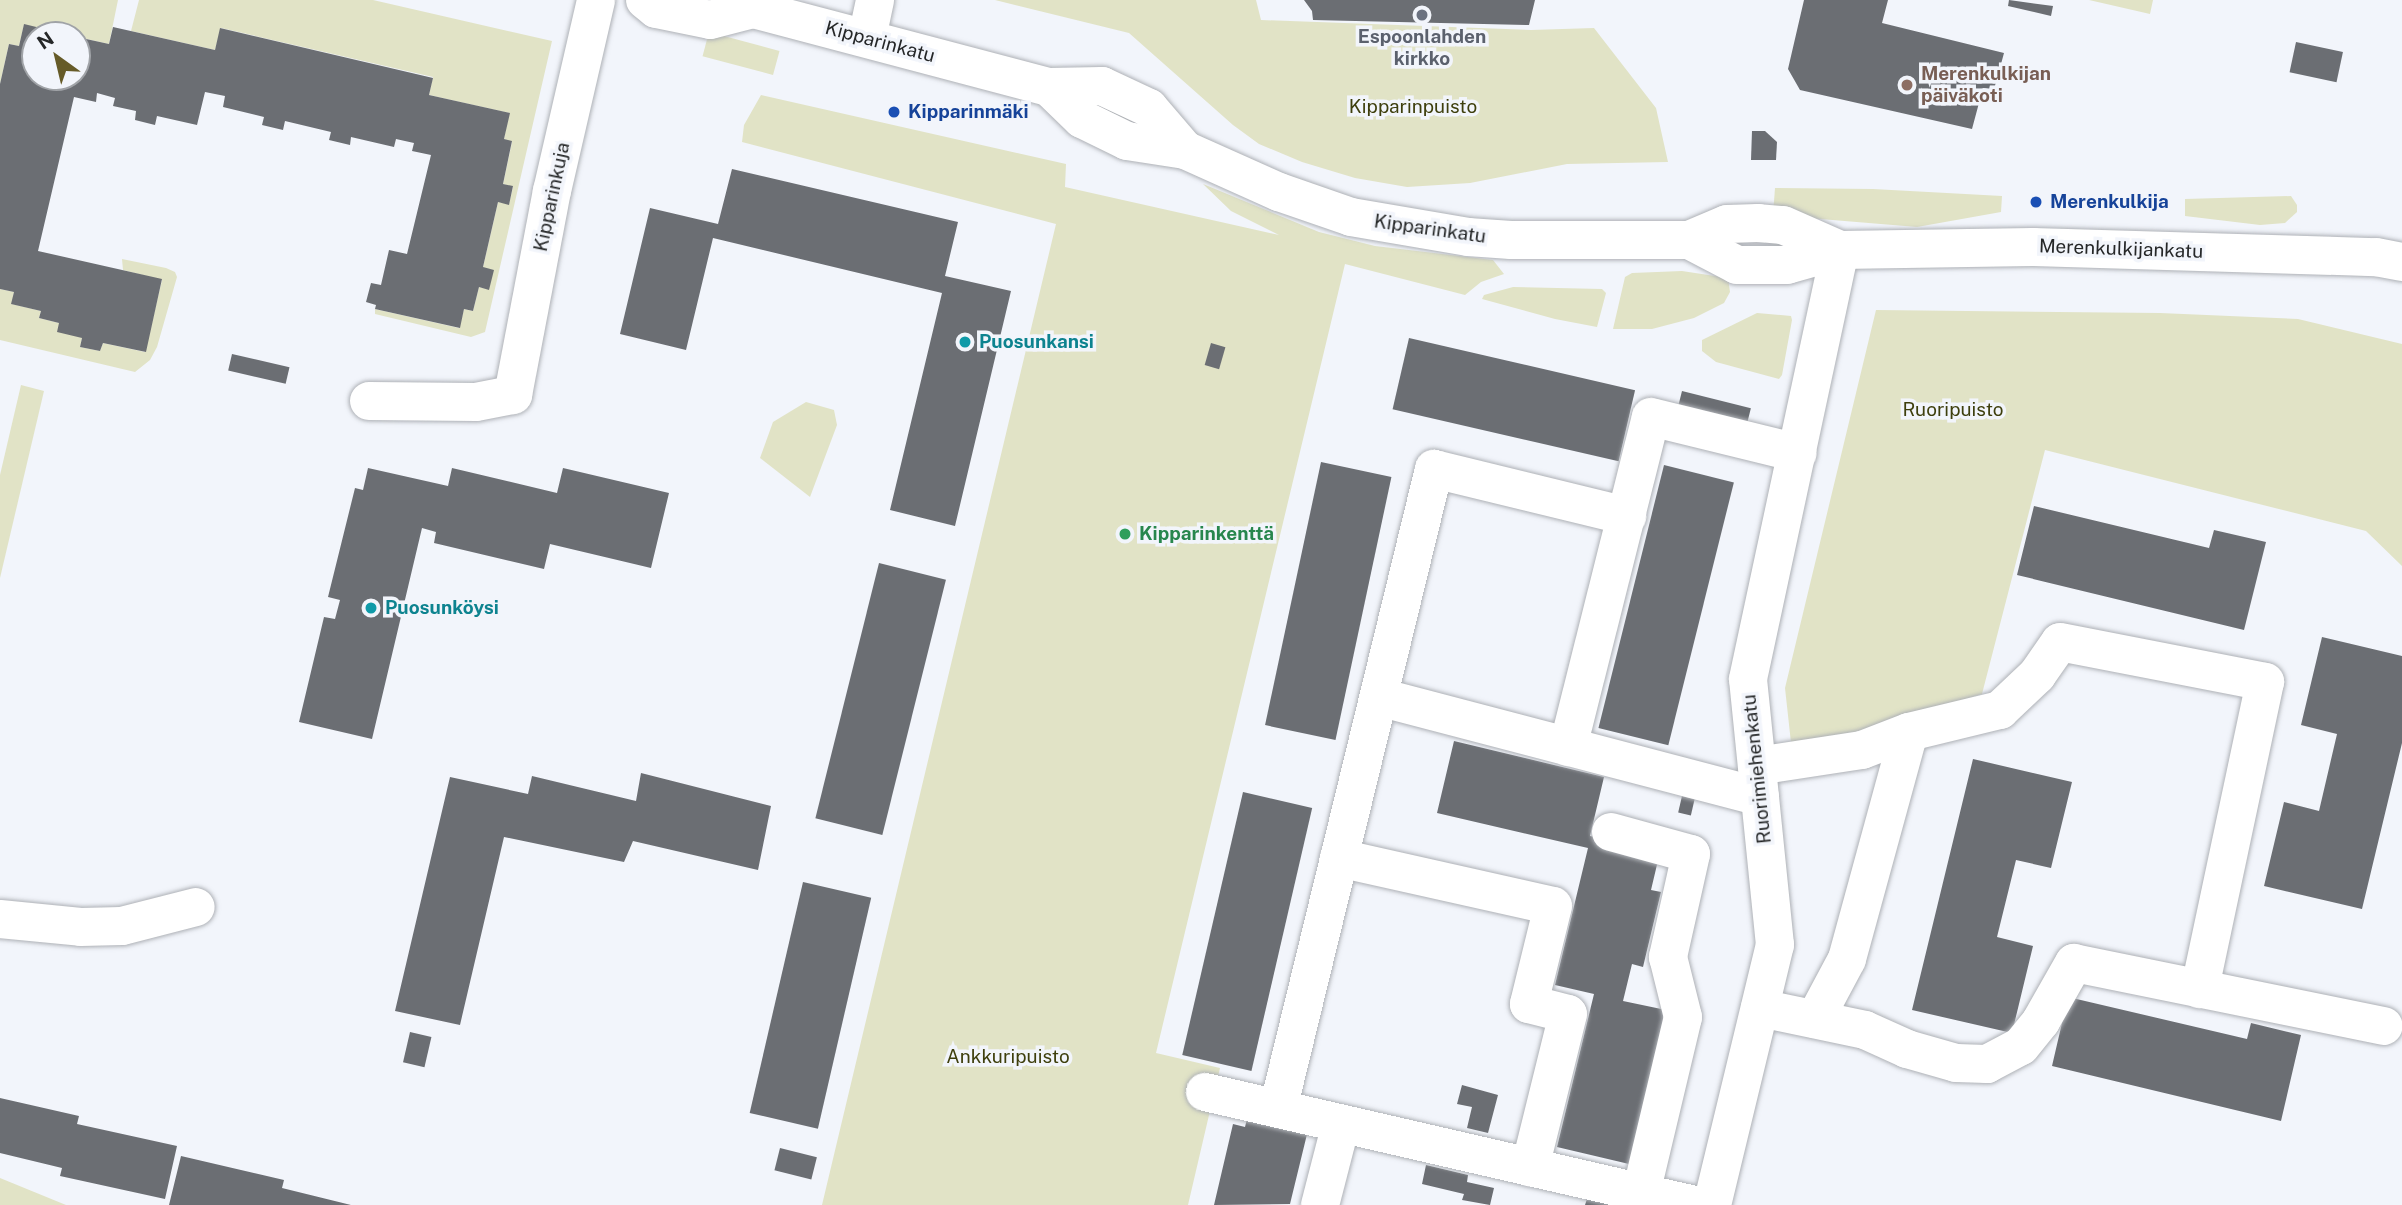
<!DOCTYPE html>
<meta charset="utf-8">
<style>
body{margin:0}
#map{position:relative;width:2402px;height:1205px;overflow:hidden;background:#f2f5fb;font-family:"Public Sans",sans-serif}
div>[style]{position:absolute}
[style*='--x']{left:calc(var(--x)*1px);top:calc(var(--y)*1px);width:calc(var(--w)*1px);rotate:calc(var(--a)*1deg)}
.green>*{inset:0;background:#e1e3c6;transform-origin:0 0}
.building>*{inset:0;background:#6b6e73;transform-origin:0 0}
.roads{filter:drop-shadow(0 0 2px #aeb1b6) drop-shadow(0 0 2px #aeb1b6)}
.minor>*{height:38px;margin:-19px;padding:0 19px;transform-origin:19px;border-radius:19px;background:#fff}
.dots>*{width:19px;height:19px;translate:-50% -50%;box-sizing:border-box;border:4px solid #f2f5fb;border-radius:50%}
span{translate:-50% -50%;white-space:nowrap;text-align:center;line-height:1.15;-webkit-text-stroke:7px #f2f5fb;paint-order:stroke}
.worship-label{font-size:19px;color:#5b616d;font-weight:700}
.street-label{font-size:19px;color:#252728}
.education-label{font-size:19px;color:#785e54;font-weight:700}
.left{translate:0 -50%;text-align:left}
.park-label{font-size:19px;color:#3e3f0d}
.transit-label{font-size:19px;color:#164399;font-weight:700}
.culture-label{font-size:19px;color:#0d838f;font-weight:700}
.leisure-label{font-size:19px;color:#27864d;font-weight:700}
.north{position:absolute;left:21px;top:21px;width:70px;height:70px;box-sizing:border-box;background:#f2f5fb;border:2px solid #a0a3a7;border-radius:50%;rotate:326deg;font-size:19px;font-weight:700;line-height:28px;text-align:center;color:#252728}
.north::after{content:'';display:block;margin:auto;width:24px;height:32px;background:#665b28;clip-path:polygon(50% 0,100% 100%,50% 72%,0 100%)}
</style>
<div id="map">
<div class="green">
<div style="clip-path:polygon(0 0,118px 0,109px 44px,24px 25px,19px 46px,9px 44px,0 84px)"></div>
<div style="clip-path:polygon(139px 0,373px 0,552px 41px,485px 332px,471px 337px,375px 314px,375px 309px,459px 328px,464px 309px,473px 311px,479px 287px,489px 289px,483px 267px,498px 202px,509px 204px,513px 187px,503px 184px,512px 142px,504px 139px,509px 113px,429px 95px,433px 77px,221px 28px,215px 50px,131px 31px)"></div>
<div style="clip-path:polygon(995px 0,1256px 0,1261px 20px,1531px 30px,1594px 28px,1656px 108px,1668px 162px,1567px 164px,1470px 183px,1407px 187px,1355px 178px,1302px 162px,1259px 144px,1233px 125px,1129px 33px)"></div>
<div style="clip-path:polygon(2089px 0,2153px 0,2150px 14px)"></div>
<div style="left:709px;top:32px;width:73px;height:25px;rotate:15deg"></div>
<div style="clip-path:polygon(761px 95px,1066px 164px,1065px 187px,1279px 235px,1231px 211px,1203px 184px,1319px 232px,1375px 246px,1493px 260px,1504px 274px,1481px 282px,1465px 295px,1345px 264px,1156px 1053px,1220px 1068px,1188px 1205px,822px 1205px,1056px 224px,742px 142px,744px 125px)"></div>
<div style="clip-path:polygon(1775px 188px,1873px 189px,2002px 196px,2001px 212px,1917px 227px,1773px 215px)"></div>
<div style="clip-path:polygon(2291px 196px,2297px 205px,2297px 212px,2285px 223px,2260px 225px,2185px 216px,2185px 199px)"></div>
<div style="clip-path:polygon(122px 259px,166px 268px,175px 272px,177px 277px,157px 347px,150px 360px,135px 372px,0 340px,0 289px,14px 292px,12px 304px,41px 311px,39px 318px,59px 323px,82px 338px,80px 347px,100px 351px,103px 343px,145px 352px,162px 280px,123px 270px)"></div>
<div style="clip-path:polygon(1682px 271px,1728px 278px,1730px 292px,1724px 303px,1694px 318px,1652px 329px,1613px 329px,1625px 277px,1632px 273px)"></div>
<div style="clip-path:polygon(1513px 287px,1602px 289px,1606px 293px,1597px 327px,1555px 319px,1482px 299px,1484px 295px)"></div>
<div style="clip-path:polygon(1876px 310px,2160px 313px,2298px 319px,2402px 344px,2402px 566px,2366px 531px,2045px 450px,1982px 694px,1792px 752px,1785px 688px)"></div>
<div style="clip-path:polygon(1757px 313px,1791px 316px,1792px 320px,1782px 375px,1779px 379px,1716px 362px,1702px 351px,1702px 340px)"></div>
<div style="clip-path:polygon(21px 385px,44px 391px,0 578px,0 475px)"></div>
<div style="clip-path:polygon(806px 402px,834px 410px,837px 425px,810px 497px,760px 458px,773px 422px)"></div>
<div style="clip-path:polygon(0 1178px,66px 1205px,0 1205px)"></div>
</div>
<div class="building">
<div style="clip-path:polygon(1304px 0,1535px 0,1529px 25px,1313px 20px,1312px 11px)"></div>
<div style="clip-path:polygon(1804px 0,1888px 0,1882px 23px,2004px 53px,1994px 90px,1983px 88px,1972px 129px,1800px 90px,1788px 69px)"></div>
<div style="clip-path:polygon(2009px 0,2053px 6px,2051px 16px,2008px 6px)"></div>
<div style="clip-path:polygon(24px 24px,65px 34px,35px 35px,35px 77px,77px 77px,77px 37px,109px 44px,113px 27px,215px 50px,220px 28px,433px 78px,429px 95px,510px 113px,504px 139px,512px 141px,503px 184px,513px 186px,509px 205px,498px 202px,483px 267px,494px 270px,489px 290px,479px 287px,473px 311px,464px 309px,460px 328px,375px 309px,376px 305px,366px 302px,371px 283px,381px 285px,389px 250px,407px 254px,431px 155px,412px 151px,414px 143px,396px 139px,394px 147px,351px 137px,350px 145px,329px 140px,331px 132px,285px 121px,283px 130px,262px 125px,264px 117px,223px 107px,225px 96px,205px 92px,197px 125px,157px 116px,155px 125px,135px 120px,136px 111px,113px 106px,115px 98px,97px 93px,96px 102px,74px 97px,38px 251px,162px 279px,146px 352px,103px 343px,100px 351px,80px 347px,82px 338px,57px 332px,59px 323px,39px 318px,41px 311px,11px 304px,14px 292px,0 289px,0 84px,9px 44px,19px 46px)"></div>
<div style="left:2296px;top:42px;width:48px;height:31px;rotate:12deg"></div>
<div style="clip-path:polygon(1752px 131px,1765px 131px,1777px 142px,1776px 160px,1751px 160px)"></div>
<div style="clip-path:polygon(732px 169px,958px 222px,945px 276px,1011px 291px,955px 526px,890px 510px,942px 293px,713px 238px,686px 350px,620px 334px,650px 208px,718px 224px)"></div>
<div style="left:1409px;top:338px;width:232px;height:73px;rotate:13deg"></div>
<div style="left:1211px;top:343px;width:15px;height:23px;rotate:16deg"></div>
<div style="left:232px;top:354px;width:59px;height:17px;rotate:13deg"></div>
<div style="left:1682px;top:391px;width:71px;height:22px;rotate:14deg"></div>
<div style="left:1321px;top:462px;width:72px;height:269px;rotate:12deg"></div>
<div style="left:1664px;top:465px;width:72px;height:271px;rotate:14deg"></div>
<div style="clip-path:polygon(368px 468px,448px 486px,452px 468px,557px 493px,563px 468px,669px 493px,651px 568px,550px 544px,544px 569px,434px 543px,436px 532px,422px 528px,372px 739px,299px 722px,324px 617px,335px 619px,340px 600px,328px 597px,355px 488px,363px 490px)"></div>
<div style="clip-path:polygon(2034px 506px,2209px 548px,2214px 530px,2266px 542px,2244px 630px,2017px 575px)"></div>
<div style="left:879px;top:563px;width:69px;height:263px;rotate:14deg"></div>
<div style="clip-path:polygon(2322px 637px,2402px 656px,2402px 743px,2362px 909px,2264px 886px,2284px 802px,2319px 811px,2337px 734px,2301px 725px)"></div>
<div style="clip-path:polygon(1454px 741px,1604px 777px,1590px 836px,1660px 852px,1651px 890px,1661px 892px,1643px 967px,1632px 964px,1623px 1001px,1666px 1010px,1629px 1164px,1557px 1147px,1594px 994px,1555px 985px,1588px 848px,1437px 813px)"></div>
<div style="clip-path:polygon(1973px 759px,2072px 782px,2051px 868px,2016px 860px,1997px 937px,2033px 946px,2012px 1033px,1912px 1010px)"></div>
<div style="clip-path:polygon(641px 773px,771px 806px,758px 870px,633px 841px,624px 862px,504px 837px,460px 1025px,395px 1011px,450px 777px,528px 794px,532px 776px,636px 801px)"></div>
<div style="left:1243px;top:792px;width:71px;height:270px;rotate:13deg"></div>
<div style="left:1682px;top:796px;width:13px;height:17px;rotate:13deg"></div>
<div style="left:803px;top:882px;width:70px;height:237px;rotate:13deg"></div>
<div style="clip-path:polygon(2068px 997px,2247px 1039px,2251px 1023px,2301px 1035px,2281px 1121px,2052px 1066px)"></div>
<div style="left:410px;top:1032px;width:22px;height:31px;rotate:13deg"></div>
<div style="clip-path:polygon(1462px 1085px,1498px 1095px,1488px 1133px,1467px 1128px,1472px 1107px,1457px 1104px)"></div>
<div style="clip-path:polygon(0 1098px,79px 1116px,77px 1124px,177px 1146px,165px 1199px,60px 1176px,62px 1168px,0 1153px)"></div>
<div style="clip-path:polygon(1249px 1111px,1309px 1126px,1290px 1204px,1214px 1205px,1233px 1124px,1245px 1127px)"></div>
<div style="left:780px;top:1148px;width:38px;height:23px;rotate:14deg"></div>
<div style="clip-path:polygon(181px 1156px,284px 1180px,282px 1188px,351px 1205px,169px 1205px)"></div>
<div style="clip-path:polygon(1426px 1165px,1468px 1175px,1467px 1182px,1494px 1188px,1490px 1205px,1462px 1200px,1464px 1194px,1422px 1184px)"></div>
<div style="clip-path:polygon(1587px 1199px,1609px 1204px,1609px 1205px,1585px 1205px)"></div>
</div>
<div class="roads">
<div class="minor">
<div style="--x:645;--y:0;--w:14;--a:39"></div>
<div style="--x:656;--y:9;--w:55;--a:11.5"></div>
<div style="--x:710;--y:20;--w:44;--a:-14.3"></div>
<div style="--x:743;--y:0;--w:13;--a:42"></div>
<div style="--x:753;--y:9;--w:306;--a:14.8"></div>
<div style="--x:1049;--y:87;--w:53;--a:-1.1"></div>
<div style="--x:1102;--y:86;--w:52;--a:25.1"></div>
<div style="--x:1149;--y:108;--w:55;--a:49.4"></div>
<div style="--x:867;--y:38;--w:39;--a:-78"></div>
<div style="--x:1049;--y:87;--w:46;--a:44.1"></div>
<div style="--x:1082;--y:119;--w:50;--a:26.1"></div>
<div style="--x:1127;--y:141;--w:59;--a:8.8"></div>
<div style="--x:1185;--y:150;--w:103;--a:24.1"></div>
<div style="--x:1279;--y:192;--w:76;--a:19.1"></div>
<div style="--x:1351;--y:217;--w:119;--a:9.7"></div>
<div style="--x:1468;--y:237;--w:43;--a:4"></div>
<div style="--x:1511;--y:240;--w:178;--a:0"></div>
<div style="--x:1689;--y:240;--w:41;--a:-22.8"></div>
<div style="--x:1727;--y:224;--w:31;--a:-2"></div>
<div style="--x:1758;--y:223;--w:25;--a:5"></div>
<div style="--x:1783;--y:225;--w:62;--a:23.7"></div>
<div style="--x:1689;--y:240;--w:54;--a:27.5"></div>
<div style="--x:1737;--y:265;--w:50;--a:0"></div>
<div style="--x:1787;--y:265;--w:55;--a:-15.8"></div>
<div style="--x:1840;--y:250;--w:193;--a:-0.9"></div>
<div style="--x:2033;--y:247;--w:343;--a:1.7"></div>
<div style="--x:2376;--y:257;--w:26;--a:11"></div>
<div style="--x:369;--y:401;--w:107;--a:0.5"></div>
<div style="--x:476;--y:402;--w:38;--a:-11"></div>
<div style="--x:513;--y:395;--w:208;--a:-79.2"></div>
<div style="--x:552;--y:191;--w:196;--a:-77"></div>
<div style="--x:1379;--y:697;--w:394;--a:14.7"></div>
<div style="--x:1568;--y:747;--w:340;--a:-75.9"></div>
<div style="--x:1651;--y:417;--w:151;--a:13.8"></div>
<div style="--x:1757;--y:766;--w:106;--a:-8.7"></div>
<div style="--x:1862;--y:750;--w:50;--a:-21"></div>
<div style="--x:1909;--y:732;--w:94;--a:-13.6"></div>
<div style="--x:2000;--y:710;--w:51;--a:-43.4"></div>
<div style="--x:2037;--y:675;--w:40;--a:-55.1"></div>
<div style="--x:2060;--y:642;--w:209;--a:11"></div>
<div style="--x:2265;--y:682;--w:314;--a:102"></div>
<div style="--x:1611;--y:832;--w:83;--a:15.4"></div>
<div style="--x:1691;--y:854;--w:106;--a:102.6"></div>
<div style="--x:1668;--y:957;--w:62;--a:76"></div>
<div style="--x:1683;--y:1017;--w:181;--a:103.4"></div>
<div style="--x:1339;--y:858;--w:219;--a:12.6"></div>
<div style="--x:1553;--y:906;--w:101;--a:103.8"></div>
<div style="--x:1529;--y:1004;--w:40;--a:14.4"></div>
<div style="--x:1568;--y:1014;--w:158;--a:103.9"></div>
<div style="--x:0;--y:919;--w:81;--a:5.6"></div>
<div style="--x:81;--y:927;--w:41;--a:-1.4"></div>
<div style="--x:122;--y:926;--w:76;--a:-14.4"></div>
<div style="--x:1760;--y:1008;--w:107;--a:11.8"></div>
<div style="--x:1865;--y:1030;--w:46;--a:24.3"></div>
<div style="--x:1907;--y:1049;--w:51;--a:15.9"></div>
<div style="--x:1956;--y:1063;--w:31;--a:2"></div>
<div style="--x:1987;--y:1064;--w:38;--a:-28"></div>
<div style="--x:2021;--y:1046;--w:32;--a:-51"></div>
<div style="--x:2041;--y:1021;--w:67;--a:-60.4"></div>
<div style="--x:2074;--y:963;--w:316;--a:11.5"></div>
<div style="--x:1815;--y:1019;--w:68;--a:-61.9"></div>
<div style="--x:1847;--y:959;--w:235;--a:-74.7"></div>
<div style="--x:1205;--y:1092;--w:503;--a:12.99"></div>
<div style="--x:1278;--y:1109;--w:659;--a:-76.3"></div>
<div style="--x:1434;--y:469;--w:199;--a:13.7"></div>
<div style="--x:1320;--y:1205;--w:84;--a:-75.5"></div>
<div style="--x:1712;--y:1205;--w:268;--a:-76.4"></div>
<div style="--x:1775;--y:945;--w:267;--a:-95.8"></div>
<div style="--x:1748;--y:679;--w:439;--a:-77.9"></div>
</div>
</div>
<div class="dots">
<div style="left:1422px;top:15px;background:#6b7280"></div>
<div style="left:1907px;top:85px;background:#8d6e63"></div>
<div style="left:894px;top:112px;background:#1a4fb4"></div>
<div style="left:2036px;top:202px;background:#1a4fb4"></div>
<div style="left:965px;top:342px;background:#0f9aa8"></div>
<div style="left:1125px;top:534px;background:#2e9e5b"></div>
<div style="left:371px;top:608px;background:#0f9aa8"></div>
</div>
<div class="worship-label">
<span style="left:1422px;top:48px">Espoonlahden<br>kirkko</span>
</div>
<div class="street-label">
<span style="left:880px;top:42px;rotate:15deg">Kipparinkatu</span>
<span style="left:552px;top:197px;rotate:-78deg">Kipparinkuja</span>
<span style="left:1430px;top:229px;rotate:8deg">Kipparinkatu</span>
<span style="left:2121px;top:249px;rotate:2deg">Merenkulkijankatu</span>
<span style="left:1757px;top:769px;rotate:-96deg">Ruorimiehenkatu</span>
</div>
<div class="education-label">
<span class="left" style="left:1921px;top:85px">Merenkulkijan<br>päiväkoti</span>
</div>
<div class="park-label">
<span style="left:1413px;top:107px">Kipparinpuisto</span>
<span style="left:1953px;top:410px">Ruoripuisto</span>
<span style="left:1008px;top:1057px">Ankkuripuisto</span>
</div>
<div class="transit-label">
<span class="left" style="left:908px;top:112px">Kipparinmäki</span>
<span class="left" style="left:2050px;top:202px">Merenkulkija</span>
</div>
<div class="culture-label">
<span class="left" style="left:979px;top:342px">Puosunkansi</span>
<span class="left" style="left:385px;top:608px">Puosunköysi</span>
</div>
<div class="leisure-label">
<span class="left" style="left:1139px;top:534px">Kipparinkenttä</span>
</div>
<div class="north">N</div>
</div>
